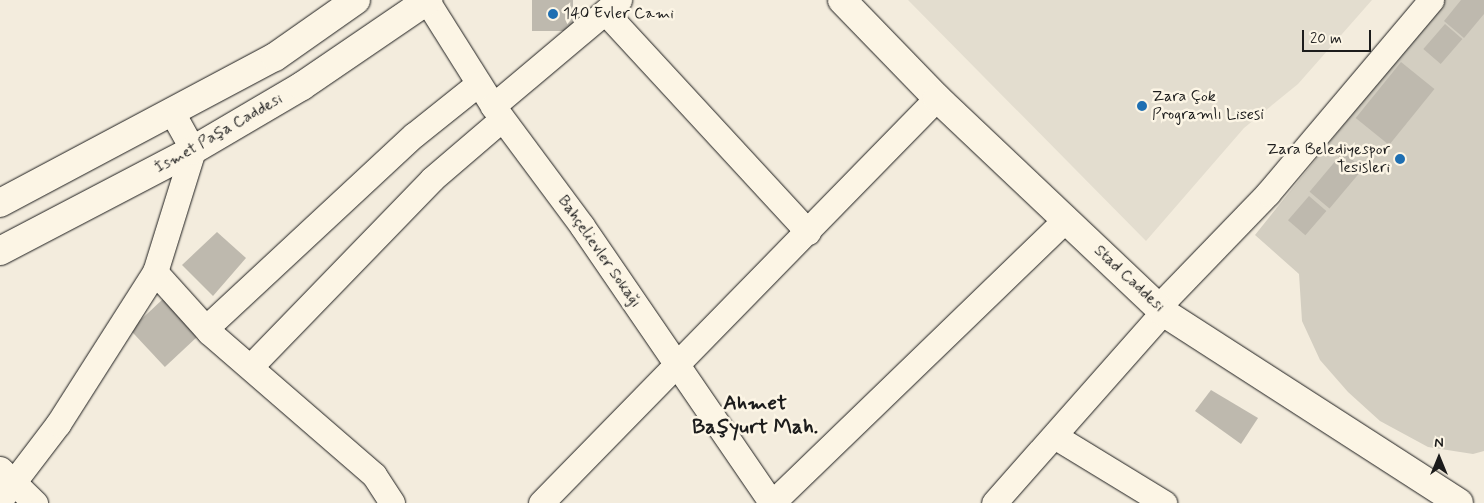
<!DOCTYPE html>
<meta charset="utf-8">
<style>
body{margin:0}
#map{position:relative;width:1484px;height:503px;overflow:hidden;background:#f3ecdd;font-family:Mynerve,sans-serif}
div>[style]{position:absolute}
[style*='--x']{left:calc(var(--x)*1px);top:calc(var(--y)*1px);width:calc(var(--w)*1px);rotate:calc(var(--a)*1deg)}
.built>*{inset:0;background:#e3ddcf}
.green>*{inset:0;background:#d3cec1}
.building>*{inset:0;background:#beb9ae;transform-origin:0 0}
.roads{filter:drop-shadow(0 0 1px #1c1c1c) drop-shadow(0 0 1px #1c1c1c)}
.minor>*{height:25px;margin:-12.5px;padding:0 12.5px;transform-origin:12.5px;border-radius:12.5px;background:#fcf5e5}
.tertiary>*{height:28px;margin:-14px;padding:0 14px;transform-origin:14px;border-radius:14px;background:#fcf5e5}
.trunk>*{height:28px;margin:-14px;padding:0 14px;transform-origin:14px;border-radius:14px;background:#fcf5e5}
.dots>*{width:14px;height:14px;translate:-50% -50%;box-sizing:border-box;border:2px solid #fcf5e5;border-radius:50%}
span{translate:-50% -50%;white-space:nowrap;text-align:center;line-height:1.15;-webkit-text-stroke:5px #fcf5e5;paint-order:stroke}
.poi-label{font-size:16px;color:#1c1c1c}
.left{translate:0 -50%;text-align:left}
.right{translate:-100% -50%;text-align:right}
.street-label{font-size:16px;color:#1c1c1c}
.district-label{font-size:21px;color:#1c1c1c;font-weight:700}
.north{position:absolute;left:1414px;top:433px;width:50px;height:50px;-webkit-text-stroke:4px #fcf5e5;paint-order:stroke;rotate:0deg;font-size:14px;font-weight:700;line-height:20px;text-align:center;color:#1c1c1c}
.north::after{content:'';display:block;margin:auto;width:18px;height:22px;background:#1c1c1c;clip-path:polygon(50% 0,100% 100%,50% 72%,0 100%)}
.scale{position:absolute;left:1302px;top:30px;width:69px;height:22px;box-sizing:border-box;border:2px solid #1c1c1c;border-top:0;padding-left:6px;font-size:15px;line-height:18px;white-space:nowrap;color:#1c1c1c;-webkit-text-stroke:4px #fcf5e5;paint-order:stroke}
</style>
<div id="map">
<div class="built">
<div style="clip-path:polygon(908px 0,1372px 0,1298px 84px,1244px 128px,1146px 241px)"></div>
</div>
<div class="green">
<div style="clip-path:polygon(1444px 0,1484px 0,1484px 451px,1473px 454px,1428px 447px,1380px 421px,1348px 392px,1320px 360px,1302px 321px,1299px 274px,1255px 235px)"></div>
</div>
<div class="building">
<div style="left:532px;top:0;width:41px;height:31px"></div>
<div style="clip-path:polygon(1461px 0,1484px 0,1484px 14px,1464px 38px,1444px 21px)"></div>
<div style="left:1445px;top:24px;width:23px;height:33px;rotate:41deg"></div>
<div style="left:1401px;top:62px;width:43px;height:72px;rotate:39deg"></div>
<div style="left:1343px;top:152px;width:26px;height:52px;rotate:40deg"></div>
<div style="left:1309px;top:196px;width:23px;height:32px;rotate:41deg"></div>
<div style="clip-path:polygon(217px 232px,246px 258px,213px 296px,182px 265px)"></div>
<div style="left:163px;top:299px;width:51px;height:45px;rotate:47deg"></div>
<div style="clip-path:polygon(1211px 390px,1258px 418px,1241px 444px,1195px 411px)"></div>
</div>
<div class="roads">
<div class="minor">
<div style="--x:427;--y:1;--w:124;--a:57.8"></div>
<div style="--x:493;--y:106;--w:149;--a:53.4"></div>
<div style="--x:582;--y:226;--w:336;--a:55.6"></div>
<div style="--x:606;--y:13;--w:298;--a:47.3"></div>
<div style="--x:493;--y:106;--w:165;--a:-40.1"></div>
<div style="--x:155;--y:272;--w:81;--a:48"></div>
<div style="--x:209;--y:332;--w:218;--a:40.9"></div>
<div style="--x:374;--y:475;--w:33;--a:57"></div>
<div style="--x:1158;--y:307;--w:158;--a:-46"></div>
<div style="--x:1268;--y:193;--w:253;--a:-49.8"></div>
<div style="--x:206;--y:328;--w:284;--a:-42.9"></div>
<div style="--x:414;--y:135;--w:82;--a:-38.6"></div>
<div style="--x:252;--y:365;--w:259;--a:-45.9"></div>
<div style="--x:432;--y:179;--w:92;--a:-40.6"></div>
<div style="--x:1056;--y:437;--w:127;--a:31.4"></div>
<div style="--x:0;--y:469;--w:49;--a:44.2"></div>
<div style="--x:0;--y:500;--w:96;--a:-52.7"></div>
<div style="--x:58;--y:424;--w:180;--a:-57.5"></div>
<div style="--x:155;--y:272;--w:128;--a:-72.7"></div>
<div style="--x:193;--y:150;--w:41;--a:-119.1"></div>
<div style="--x:541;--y:503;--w:566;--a:-45.64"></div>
<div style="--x:772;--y:503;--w:407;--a:-44"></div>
<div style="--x:994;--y:503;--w:255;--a:-48.5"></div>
</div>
<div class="tertiary">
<div style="--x:842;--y:0;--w:136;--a:45.9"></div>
<div style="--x:937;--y:98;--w:311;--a:43.4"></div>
<div style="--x:1163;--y:312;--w:352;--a:32.8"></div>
</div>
<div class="trunk">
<div style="--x:0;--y:203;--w:311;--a:-28"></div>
<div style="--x:275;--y:57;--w:99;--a:-35.1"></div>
<div style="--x:0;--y:251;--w:218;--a:-27.6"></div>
<div style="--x:193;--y:150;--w:126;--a:-30.4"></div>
<div style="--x:302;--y:86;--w:153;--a:-34.3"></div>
</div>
</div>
<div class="dots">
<div style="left:553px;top:14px;background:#1f6fb2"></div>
<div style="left:1142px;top:106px;background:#1f6fb2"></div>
<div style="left:1400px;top:159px;background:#1f6fb2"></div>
</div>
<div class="poi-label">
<span class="left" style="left:563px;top:14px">140 Evler Cami</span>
<span class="left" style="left:1152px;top:106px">Zara Çok<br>Programlı Lisesi</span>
<span class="right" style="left:1390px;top:159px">Zara Belediyespor<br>Tesisleri</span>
</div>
<div class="street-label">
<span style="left:219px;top:134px;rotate:-30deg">İsmet Paşa Caddesi</span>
<span style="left:599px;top:252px;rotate:55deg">Bahçelievler Sokağı</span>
<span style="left:1129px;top:279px;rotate:43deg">Stad Caddesi</span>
</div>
<div class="district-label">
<span style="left:755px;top:415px">Ahmet<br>Başyurt Mah.</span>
</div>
<div class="north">N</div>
<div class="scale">20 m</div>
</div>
